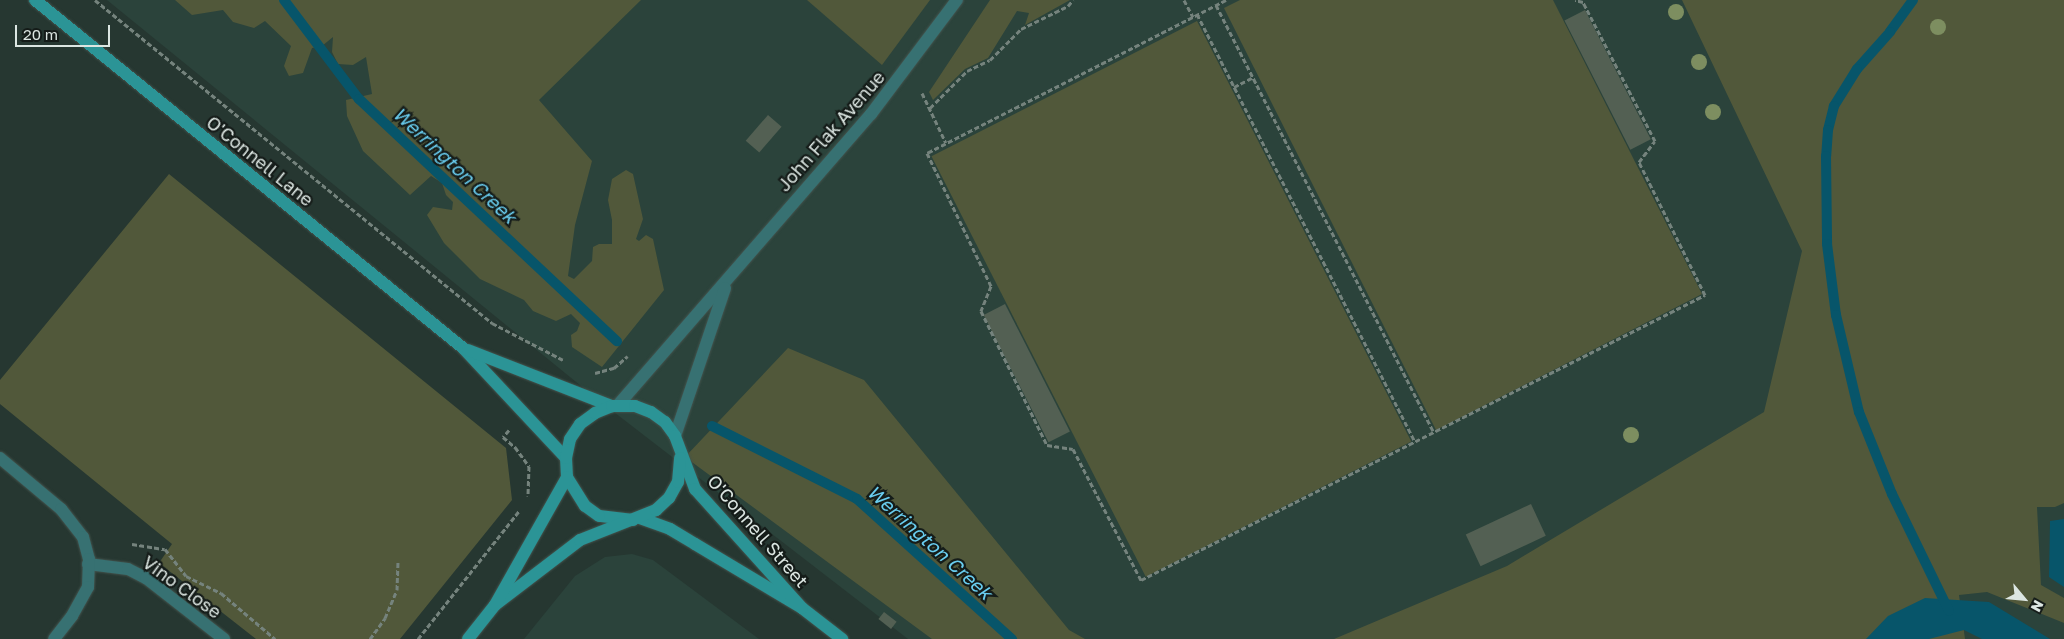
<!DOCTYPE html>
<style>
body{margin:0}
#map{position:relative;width:2064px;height:639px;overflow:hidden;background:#263731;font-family:"Golos Text",sans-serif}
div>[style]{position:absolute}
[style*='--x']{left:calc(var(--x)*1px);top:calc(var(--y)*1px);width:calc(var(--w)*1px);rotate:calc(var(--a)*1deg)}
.built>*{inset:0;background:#2b433b}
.green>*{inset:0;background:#51583a;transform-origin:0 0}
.water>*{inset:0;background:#07556a}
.stream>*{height:10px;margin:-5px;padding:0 5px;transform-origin:5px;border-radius:5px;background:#07556a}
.building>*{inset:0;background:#536053;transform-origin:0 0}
.path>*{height:3px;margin-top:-1.5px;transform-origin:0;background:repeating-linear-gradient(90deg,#75837d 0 5px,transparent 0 7.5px)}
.roads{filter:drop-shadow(0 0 1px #43534d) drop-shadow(0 0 1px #43534d)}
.lane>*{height:12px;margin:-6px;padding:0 6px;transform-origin:6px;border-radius:6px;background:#377172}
.street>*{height:12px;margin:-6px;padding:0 6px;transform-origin:6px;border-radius:6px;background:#377172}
.secondary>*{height:12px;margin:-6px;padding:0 6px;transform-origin:6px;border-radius:6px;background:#2b9496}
.trees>*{width:16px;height:16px;margin:-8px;border-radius:50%;background:#7d8e60}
span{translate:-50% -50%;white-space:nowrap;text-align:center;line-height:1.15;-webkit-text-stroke:4.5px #151c19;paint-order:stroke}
.street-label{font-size:18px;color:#dce6e2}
.water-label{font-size:19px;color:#69cdef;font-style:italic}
.north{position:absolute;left:1999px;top:574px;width:50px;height:50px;-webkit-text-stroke:4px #151c19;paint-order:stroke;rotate:118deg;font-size:14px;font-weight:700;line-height:20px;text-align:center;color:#dce6e2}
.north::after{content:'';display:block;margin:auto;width:18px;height:22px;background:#dce6e2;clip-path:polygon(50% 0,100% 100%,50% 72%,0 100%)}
.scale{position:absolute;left:15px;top:25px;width:95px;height:22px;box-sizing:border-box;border:2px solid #dce6e2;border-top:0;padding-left:6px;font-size:15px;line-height:18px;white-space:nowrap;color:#dce6e2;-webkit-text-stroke:4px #151c19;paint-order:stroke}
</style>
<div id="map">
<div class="built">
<div style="clip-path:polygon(107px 0,2064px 0,2064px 639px,908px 639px,597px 399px)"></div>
<div style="clip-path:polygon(632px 554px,653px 560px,759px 639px,524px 639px,575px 576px,605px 557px)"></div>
</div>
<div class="green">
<div style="clip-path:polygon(175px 0,641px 0,539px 100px,592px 161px,575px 225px,568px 276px,574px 279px,592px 261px,593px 247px,599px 244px,612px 244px,612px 220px,608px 200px,612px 179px,626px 170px,633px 174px,643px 219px,636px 239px,639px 241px,646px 235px,653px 239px,664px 290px,602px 367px,572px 347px,571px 335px,577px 331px,580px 323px,571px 314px,556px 321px,533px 311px,524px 300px,480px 279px,444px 243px,427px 215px,433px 207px,452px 210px,453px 202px,446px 195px,442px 183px,431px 176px,410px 195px,363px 151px,347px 116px,346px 100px,372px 94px,366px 57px,353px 65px,338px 64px,332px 52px,333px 37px,322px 46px,312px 48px,303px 73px,289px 76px,284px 66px,291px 46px,265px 21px,254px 28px,233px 22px,223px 10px,192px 15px)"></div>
<div style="clip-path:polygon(807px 0,930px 0,882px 65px)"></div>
<div style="clip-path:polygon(990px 0,1070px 0,1025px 25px,1029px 13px,1017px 11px,988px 58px,965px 69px,933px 100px,929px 92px)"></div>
<div style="clip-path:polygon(1240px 0,1553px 0,1702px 294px,1436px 430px,1224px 8px)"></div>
<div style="clip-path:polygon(1682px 0,2064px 0,2064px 503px,2055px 507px,2037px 507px,2041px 585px,2064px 598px,2064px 623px,1987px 592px,1959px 595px,1965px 639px,1334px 639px,1507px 566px,1764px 412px,1802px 251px)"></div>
<div style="left:1197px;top:21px;width:472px;height:298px;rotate:63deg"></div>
<div style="clip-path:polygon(169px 174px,506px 448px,512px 500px,400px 639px,256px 639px,159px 563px,172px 544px,0 404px,0 380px)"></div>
<div style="clip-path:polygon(788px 348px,864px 380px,1069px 630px,1085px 639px,932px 639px,685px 457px)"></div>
</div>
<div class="water">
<div style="clip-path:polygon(2064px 519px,2064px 587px,2049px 577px,2050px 521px)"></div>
<div style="clip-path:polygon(1925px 598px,1989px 602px,2050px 639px,1982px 639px,1964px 630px,1929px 639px,1866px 639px,1888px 616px)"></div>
</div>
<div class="stream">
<div style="--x:284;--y:0;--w:124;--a:52.9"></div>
<div style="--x:359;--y:99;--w:354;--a:43.2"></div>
<div style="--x:1913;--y:0;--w:39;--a:126"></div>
<div style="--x:1890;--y:32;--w:50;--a:131.7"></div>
<div style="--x:1857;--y:69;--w:44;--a:121.9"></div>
<div style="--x:1834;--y:106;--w:25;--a:104"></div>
<div style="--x:1828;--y:130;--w:26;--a:94"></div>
<div style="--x:1826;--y:156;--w:88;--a:89.3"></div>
<div style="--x:1827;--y:244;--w:72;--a:82.8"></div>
<div style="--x:1836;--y:315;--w:100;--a:76.7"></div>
<div style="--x:1859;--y:412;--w:88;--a:68.1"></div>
<div style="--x:1892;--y:494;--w:130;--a:64"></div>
<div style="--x:712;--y:426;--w:162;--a:26.7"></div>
<div style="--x:857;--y:499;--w:209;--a:42.1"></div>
</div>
<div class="building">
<div style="left:1585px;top:10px;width:145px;height:23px;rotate:63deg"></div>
<div style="left:768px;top:115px;width:18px;height:34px;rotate:41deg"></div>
<div style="left:1005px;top:304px;width:143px;height:24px;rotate:63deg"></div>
<div style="left:1531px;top:504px;width:35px;height:72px;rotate:65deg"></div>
<div style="left:884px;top:612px;width:16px;height:9px;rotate:38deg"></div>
</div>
<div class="path">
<div style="--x:95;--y:0;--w:512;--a:39.13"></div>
<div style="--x:492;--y:323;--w:80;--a:27.5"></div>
<div style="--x:1184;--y:0;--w:19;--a:62"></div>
<div style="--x:1226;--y:0;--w:336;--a:152.9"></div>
<div style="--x:927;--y:153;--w:148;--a:64.3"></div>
<div style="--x:991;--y:286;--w:27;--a:112"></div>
<div style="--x:981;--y:311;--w:149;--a:63.8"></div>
<div style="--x:1047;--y:445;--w:26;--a:9"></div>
<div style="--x:1073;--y:449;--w:148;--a:62.6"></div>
<div style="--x:1141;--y:580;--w:632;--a:-26.81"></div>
<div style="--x:1705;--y:295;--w:148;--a:-116.4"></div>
<div style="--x:1639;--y:162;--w:26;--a:-53"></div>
<div style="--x:1655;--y:141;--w:157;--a:-117.4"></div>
<div style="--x:1583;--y:2;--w:8;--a:-166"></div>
<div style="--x:1216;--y:5;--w:480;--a:63"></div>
<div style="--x:1197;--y:14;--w:480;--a:63"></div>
<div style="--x:1234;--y:87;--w:20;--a:-27"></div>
<div style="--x:922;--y:93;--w:55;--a:64.4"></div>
<div style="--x:930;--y:108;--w:52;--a:-45"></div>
<div style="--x:967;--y:71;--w:25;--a:-26"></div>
<div style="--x:990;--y:60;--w:44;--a:-45"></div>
<div style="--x:1021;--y:29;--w:52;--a:-26.1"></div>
<div style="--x:1068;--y:6;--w:8;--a:-50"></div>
<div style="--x:595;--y:373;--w:20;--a:-15"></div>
<div style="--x:614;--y:368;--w:18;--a:-41"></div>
<div style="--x:509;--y:430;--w:9;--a:131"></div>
<div style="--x:503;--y:437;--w:16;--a:40"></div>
<div style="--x:515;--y:447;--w:24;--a:54"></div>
<div style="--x:529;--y:466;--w:30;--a:92"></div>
<div style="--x:132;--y:544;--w:33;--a:9"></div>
<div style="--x:165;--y:549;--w:34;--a:52"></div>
<div style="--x:186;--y:576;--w:39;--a:26"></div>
<div style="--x:221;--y:593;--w:71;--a:40.4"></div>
<div style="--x:370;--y:639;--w:26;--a:-54"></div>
<div style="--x:385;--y:618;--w:30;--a:-67"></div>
<div style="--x:397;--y:590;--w:28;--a:-88"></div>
<div style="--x:418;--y:639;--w:164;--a:-51.7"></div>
</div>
<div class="roads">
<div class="lane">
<div style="--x:88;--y:564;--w:40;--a:7.1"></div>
<div style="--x:128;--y:569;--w:20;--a:27"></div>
<div style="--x:146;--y:578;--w:99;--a:38"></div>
</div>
<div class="street">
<div style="--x:618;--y:405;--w:386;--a:-49"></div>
<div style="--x:871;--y:114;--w:143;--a:-53"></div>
<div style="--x:675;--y:436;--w:156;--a:-71.3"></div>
<div style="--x:0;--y:458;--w:80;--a:39.9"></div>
<div style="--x:61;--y:509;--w:36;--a:52"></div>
<div style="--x:83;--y:537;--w:23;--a:75"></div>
<div style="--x:89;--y:559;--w:28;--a:92"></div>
<div style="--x:88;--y:587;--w:33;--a:119"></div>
<div style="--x:72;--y:616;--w:29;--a:128"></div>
</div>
<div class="secondary">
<div style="--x:35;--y:0;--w:552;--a:39.11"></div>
<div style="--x:463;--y:348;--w:151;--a:46.9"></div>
<div style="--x:468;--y:350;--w:155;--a:21.3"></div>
<div style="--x:640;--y:518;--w:32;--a:20"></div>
<div style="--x:670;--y:529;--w:29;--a:31"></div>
<div style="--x:695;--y:544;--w:125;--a:30.9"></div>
<div style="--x:802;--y:608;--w:51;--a:37.8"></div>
<div style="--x:633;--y:520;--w:34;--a:-173"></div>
<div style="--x:599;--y:516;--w:17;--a:-144"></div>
<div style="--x:585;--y:506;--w:34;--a:-122"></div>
<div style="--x:567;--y:477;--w:19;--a:-93"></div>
<div style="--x:566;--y:458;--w:19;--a:-78"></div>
<div style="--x:570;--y:439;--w:18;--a:-56"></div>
<div style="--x:580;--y:424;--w:19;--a:-36"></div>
<div style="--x:595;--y:413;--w:18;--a:-22"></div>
<div style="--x:612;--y:406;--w:23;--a:0"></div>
<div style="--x:635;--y:406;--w:17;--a:21"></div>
<div style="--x:651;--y:412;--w:17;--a:36"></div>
<div style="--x:665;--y:422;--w:17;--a:54"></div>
<div style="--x:675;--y:436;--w:57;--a:69.3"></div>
<div style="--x:695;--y:489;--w:160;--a:48"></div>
<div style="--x:495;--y:605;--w:107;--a:-37.4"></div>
<div style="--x:580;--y:540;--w:82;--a:-21.5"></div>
<div style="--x:656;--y:510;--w:18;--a:-43"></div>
<div style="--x:669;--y:498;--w:18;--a:-61"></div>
<div style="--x:678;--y:482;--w:24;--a:-85"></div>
<div style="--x:468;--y:639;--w:43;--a:-51.5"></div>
<div style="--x:495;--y:605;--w:147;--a:-60.6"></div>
</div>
</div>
<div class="trees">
<div style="left:1676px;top:12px"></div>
<div style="left:1938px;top:27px"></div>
<div style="left:1699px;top:62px"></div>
<div style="left:1713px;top:112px"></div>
<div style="left:1631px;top:435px"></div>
</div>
<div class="street-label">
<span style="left:831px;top:131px;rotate:-49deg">John Flak Avenue</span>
<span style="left:260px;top:161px;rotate:39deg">O'Connell Lane</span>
<span style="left:758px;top:531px;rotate:49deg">O'Connell Street</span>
<span style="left:182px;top:587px;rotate:36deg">Vino Close</span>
</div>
<div class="water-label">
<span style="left:455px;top:165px;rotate:43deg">Werrington Creek</span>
<span style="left:930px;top:542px;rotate:42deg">Werrington Creek</span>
</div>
<div class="north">N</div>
<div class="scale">20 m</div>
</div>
